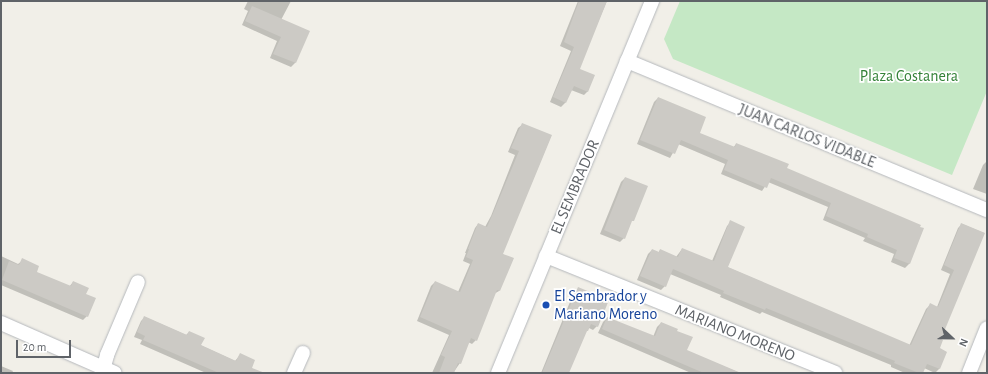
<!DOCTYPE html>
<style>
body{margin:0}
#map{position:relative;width:988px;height:374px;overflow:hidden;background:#f1efe8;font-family:"Alegreya Sans",sans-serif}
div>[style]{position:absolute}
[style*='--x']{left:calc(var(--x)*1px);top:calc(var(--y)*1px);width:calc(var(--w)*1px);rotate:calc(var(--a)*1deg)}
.green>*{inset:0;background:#c5e8c5}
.shadow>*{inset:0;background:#0003}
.building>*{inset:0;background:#cccac5}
.roads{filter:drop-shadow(0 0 1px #b5b8bc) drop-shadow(0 0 1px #b5b8bc)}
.street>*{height:14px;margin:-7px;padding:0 7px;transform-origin:7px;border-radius:7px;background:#fff}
.dots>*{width:11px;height:11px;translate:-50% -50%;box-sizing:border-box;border:2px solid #fff;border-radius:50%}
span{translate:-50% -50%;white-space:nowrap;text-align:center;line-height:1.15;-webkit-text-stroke:3.5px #fff;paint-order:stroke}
.park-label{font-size:16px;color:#348238}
.street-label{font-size:16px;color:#5f6368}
.transit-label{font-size:16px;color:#164399}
.left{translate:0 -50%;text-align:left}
.frame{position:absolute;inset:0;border:2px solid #5f6368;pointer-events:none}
.north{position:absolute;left:932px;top:318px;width:40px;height:40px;-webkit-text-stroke:3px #fff;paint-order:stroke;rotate:112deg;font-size:11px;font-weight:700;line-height:16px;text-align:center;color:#5f6368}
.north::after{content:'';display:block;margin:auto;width:14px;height:18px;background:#5f6368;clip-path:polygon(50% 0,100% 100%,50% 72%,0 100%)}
.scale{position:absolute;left:16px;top:340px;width:55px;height:18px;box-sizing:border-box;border:2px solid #5f6368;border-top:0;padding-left:5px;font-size:12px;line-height:14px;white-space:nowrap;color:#5f6368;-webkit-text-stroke:3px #fff;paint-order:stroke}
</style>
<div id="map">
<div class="green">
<div style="clip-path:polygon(680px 1px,987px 1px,987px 91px,952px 175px,673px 59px,664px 39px)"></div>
</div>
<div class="shadow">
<div style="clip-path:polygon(248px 1px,291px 1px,281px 20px,308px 31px,295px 63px,291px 67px,270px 58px,277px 41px,242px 25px,248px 11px,244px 9px)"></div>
<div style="clip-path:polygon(578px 1px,607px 1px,578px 69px,588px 91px,584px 95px,571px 90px,565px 103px,561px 107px,550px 102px,571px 51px,560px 46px)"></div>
<div style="clip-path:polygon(658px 98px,698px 133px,733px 148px,736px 144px,786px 169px,923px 229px,909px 264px,905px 268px,891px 262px,894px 254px,863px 241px,865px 238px,823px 220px,828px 207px,768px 182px,762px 191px,721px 174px,725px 164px,678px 144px,670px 158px,637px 144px,654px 102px)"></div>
<div style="clip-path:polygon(522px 125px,551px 136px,502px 254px,513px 259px,499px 291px,494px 294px,476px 340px,472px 344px,468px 342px,460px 363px,453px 373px,432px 373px,449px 335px,417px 321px,431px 286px,435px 282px,458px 292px,470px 264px,463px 261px,466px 253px,465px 253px,475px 228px,478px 224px,485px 227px,491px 216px,515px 155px,508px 152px,518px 128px)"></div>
<div style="clip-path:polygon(987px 161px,987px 194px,973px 189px,983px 165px)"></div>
<div style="clip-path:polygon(625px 178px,624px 238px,620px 242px,600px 234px,621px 182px)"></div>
<div style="clip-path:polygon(731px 222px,727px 267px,909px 346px,926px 309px,930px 305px,937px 307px,950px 274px,941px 270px,958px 228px,962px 224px,984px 233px,940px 339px,939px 349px,946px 352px,939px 369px,935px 373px,924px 368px,922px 373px,905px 373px,891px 367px,891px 365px,762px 312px,760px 314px,720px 297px,721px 295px,670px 274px,665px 286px,661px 290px,637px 280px,648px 254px,652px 250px,658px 253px,660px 250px,676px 257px,682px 249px,712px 261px,727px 226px)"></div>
<div style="clip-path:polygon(1px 256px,18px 264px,23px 260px,35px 273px,69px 287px,73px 282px,85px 294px,87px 316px,83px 320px,1px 285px)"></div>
<div style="clip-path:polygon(578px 289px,597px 326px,593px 330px,589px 328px,584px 334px,568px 373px,541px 373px,574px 292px)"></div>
<div style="clip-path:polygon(145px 317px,186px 335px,189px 332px,200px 345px,235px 361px,240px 355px,251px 368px,261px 373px,206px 373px,140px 344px,142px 340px,134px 337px,141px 321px)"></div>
<div style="clip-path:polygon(607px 318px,653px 337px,657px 327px,661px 323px,676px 332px,686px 351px,740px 373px,691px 373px,598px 333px,603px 322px)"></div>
<div style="clip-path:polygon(1px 366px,13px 371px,12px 373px,1px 373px)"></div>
</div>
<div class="building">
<div style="clip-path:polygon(579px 1px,607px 1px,580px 69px,595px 75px,588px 92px,574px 86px,566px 103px,553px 97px,574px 47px,564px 42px)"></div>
<div style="clip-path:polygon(252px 6px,310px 31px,296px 63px,273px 54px,281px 37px,245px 21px)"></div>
<div style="clip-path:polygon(658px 97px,706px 117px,700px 133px,735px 147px,736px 143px,789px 164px,787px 168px,921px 225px,920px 227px,924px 228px,910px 264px,894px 258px,897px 250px,867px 237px,868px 234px,826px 216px,831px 203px,771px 178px,767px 188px,724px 170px,728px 160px,681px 140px,675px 154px,640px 140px)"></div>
<div style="clip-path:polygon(522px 123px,552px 135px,503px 254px,514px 258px,500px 291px,497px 290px,477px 341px,471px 338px,461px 364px,458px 363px,454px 373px,439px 373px,445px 357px,441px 355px,452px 331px,420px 317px,435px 281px,460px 292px,473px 260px,466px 257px,469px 249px,468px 249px,478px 223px,487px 227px,494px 211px,519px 151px,511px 148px)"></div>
<div style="clip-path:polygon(625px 177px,648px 186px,634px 221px,632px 221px,625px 239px,604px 230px)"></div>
<div style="clip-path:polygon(730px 220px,745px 227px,728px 267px,911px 345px,930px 303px,938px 307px,954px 270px,944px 265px,961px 223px,985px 233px,941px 339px,943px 340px,940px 348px,947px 352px,940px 369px,927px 364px,923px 373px,919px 373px,894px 363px,895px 361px,766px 308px,765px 310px,723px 293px,724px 291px,673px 269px,666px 287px,640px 276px,652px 249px,659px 252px,660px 249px,678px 257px,682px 248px,714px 261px)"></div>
<div style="clip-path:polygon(22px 258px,39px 266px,37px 272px,71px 286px,73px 281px,89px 288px,86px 294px,96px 298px,88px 317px,2px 280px,9px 261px,19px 265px)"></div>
<div style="clip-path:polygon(578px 287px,609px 300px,598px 327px,591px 324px,588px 331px,587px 331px,569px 373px,542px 373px)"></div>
<div style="clip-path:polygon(144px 316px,187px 335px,189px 331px,205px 338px,201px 345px,236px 361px,240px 353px,255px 360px,252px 368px,265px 373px,219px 373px,143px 340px,145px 336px,137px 332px)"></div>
<div style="clip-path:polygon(607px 317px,655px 336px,661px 322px,678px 329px,677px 331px,693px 337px,687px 350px,741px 373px,704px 373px,692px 368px,602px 329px)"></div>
</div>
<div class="roads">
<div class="street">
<div style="--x:627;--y:61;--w:390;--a:22.5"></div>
<div style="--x:546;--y:256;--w:312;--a:22"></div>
<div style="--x:1;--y:323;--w:124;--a:23.7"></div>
<div style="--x:102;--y:373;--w:19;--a:-74"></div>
<div style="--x:107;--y:355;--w:79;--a:-67"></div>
<div style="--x:294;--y:373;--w:22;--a:-66"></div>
<div style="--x:498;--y:373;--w:403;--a:-67.5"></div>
<div style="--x:969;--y:373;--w:48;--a:-68.2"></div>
</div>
</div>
<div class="dots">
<div style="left:546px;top:305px;background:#1a4fb4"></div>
</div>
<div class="park-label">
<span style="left:909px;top:76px">Plaza Costanera</span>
</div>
<div class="street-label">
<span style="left:807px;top:136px;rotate:22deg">JUAN CARLOS VIDABLE</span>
<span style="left:575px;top:187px;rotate:-67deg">EL SEMBRADOR</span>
<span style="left:735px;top:333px;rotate:22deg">MARIANO MORENO</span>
</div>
<div class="transit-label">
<span class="left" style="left:554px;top:305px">El Sembrador y<br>Mariano Moreno</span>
</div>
<div class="frame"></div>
<div class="north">N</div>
<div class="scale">20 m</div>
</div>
